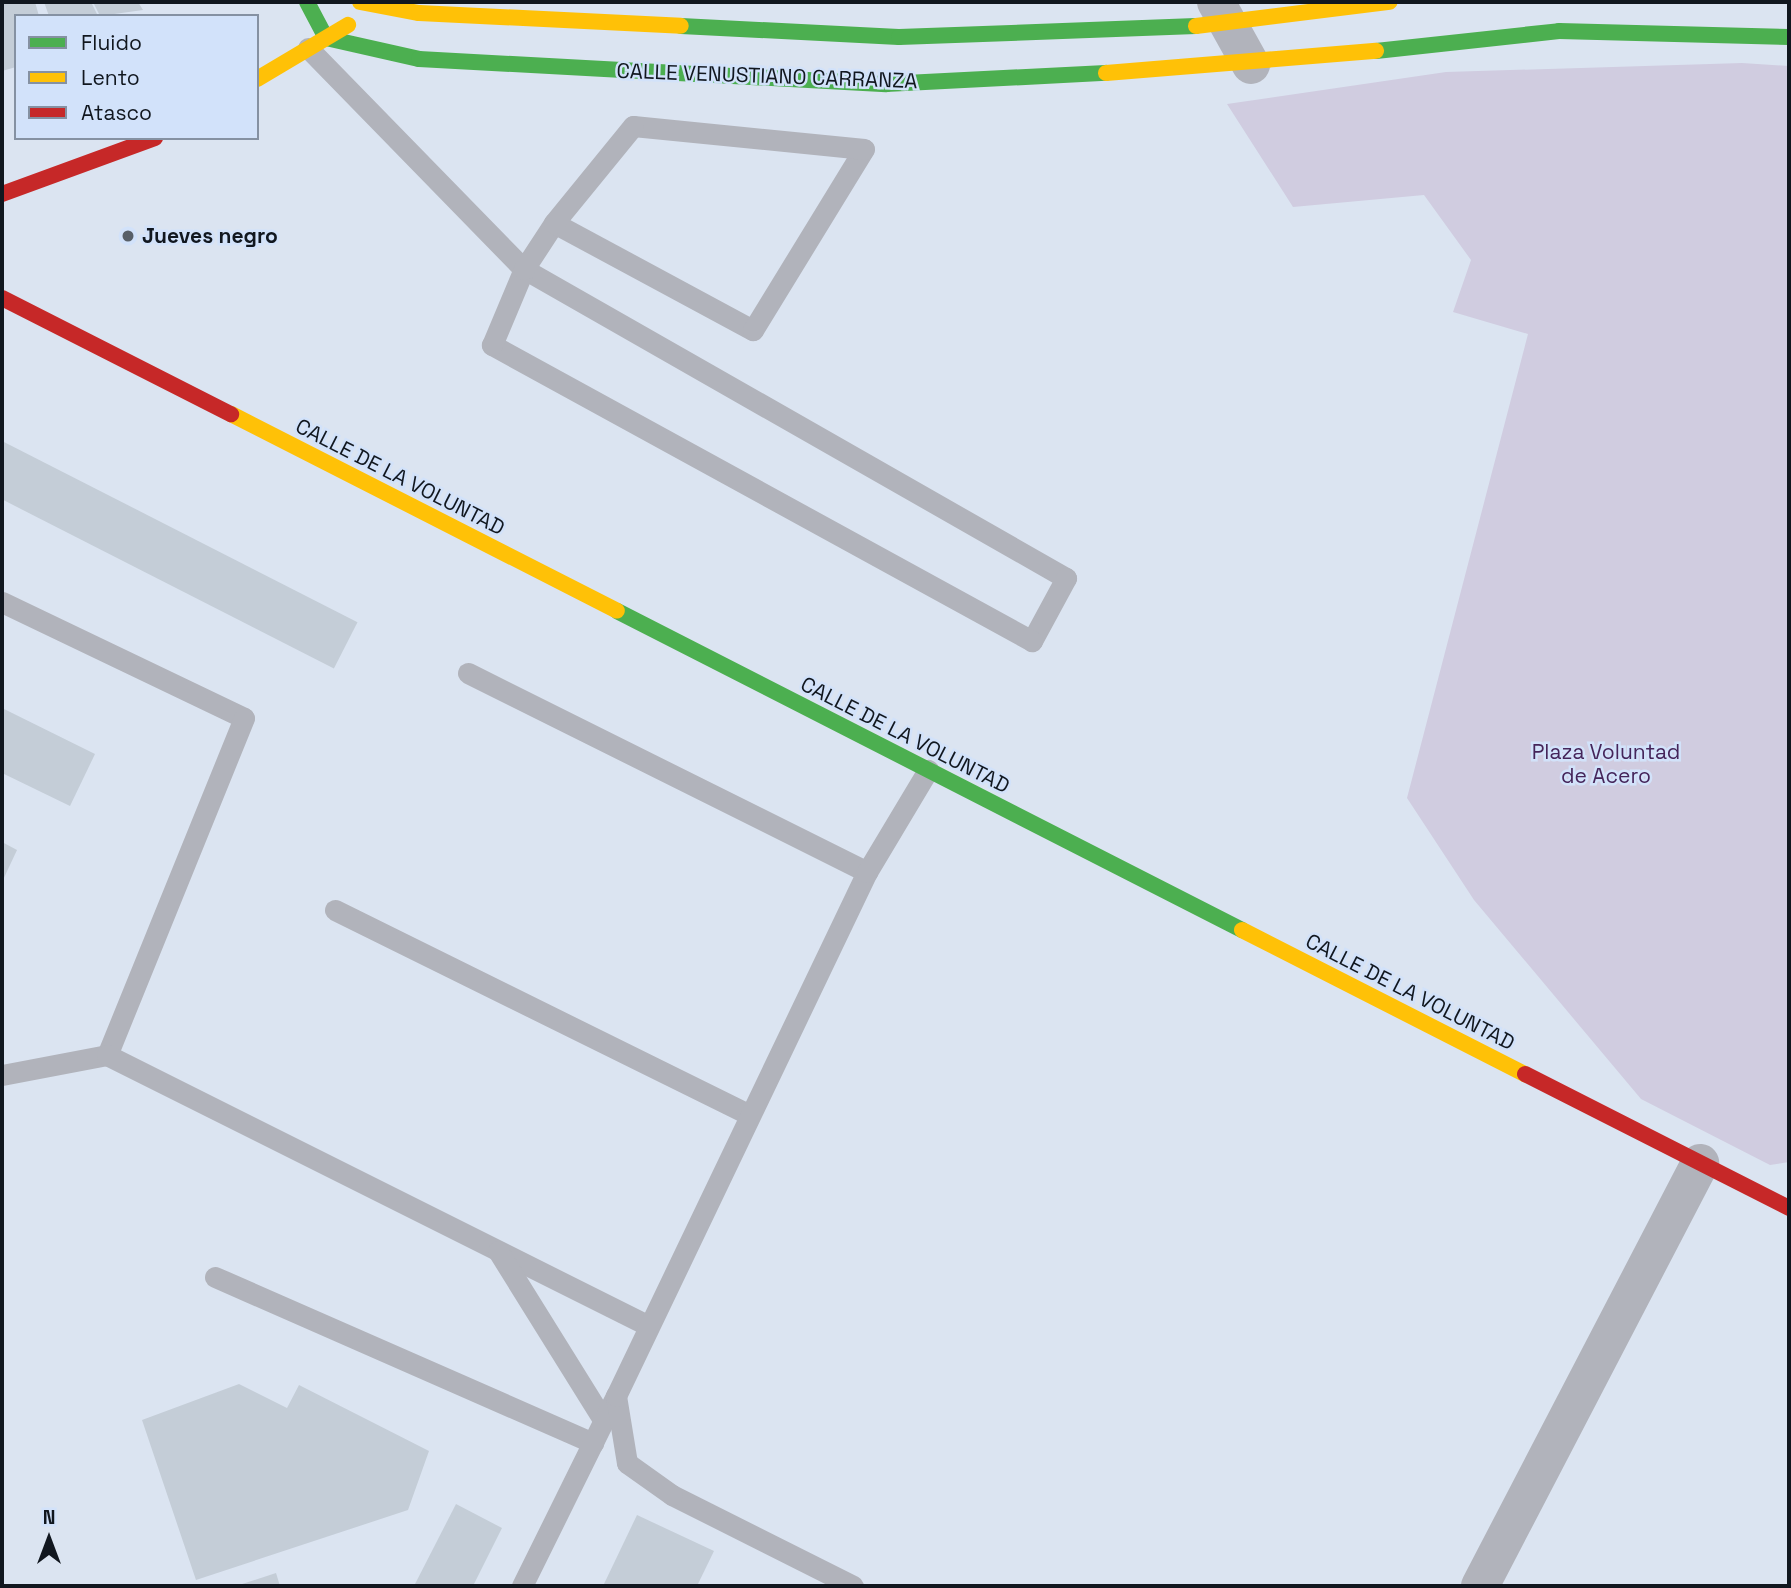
<!DOCTYPE html>
<style>
body{margin:0}
#map{position:relative;width:1791px;height:1588px;overflow:hidden;background:#dbe4f1;font-family:"Space Grotesk",sans-serif}
div>[style]{position:absolute}
[style*='--x']{left:calc(var(--x)*1px);top:calc(var(--y)*1px);width:calc(var(--w)*1px);rotate:calc(var(--a)*1deg)}
.green>*{inset:0;background:#d0cce0}
.building>*{inset:0;background:#c4cdd7;transform-origin:0 0}
.lane>*{height:21px;margin:-10.5px;padding:0 10.5px;transform-origin:10.5px;border-radius:10.5px;background:#b1b3bb}
.street>*{height:38px;margin:-19px;padding:0 19px;transform-origin:19px;border-radius:19px;background:#b1b3bb}
.fast>*{height:16px;margin:-8px;padding:0 8px;transform-origin:8px;border-radius:8px;background:#4caf50}
.slow>*{height:16px;margin:-8px;padding:0 8px;transform-origin:8px;border-radius:8px;background:#ffc107}
.jam>*{height:16px;margin:-8px;padding:0 8px;transform-origin:8px;border-radius:8px;background:#c62828}
.dots>*{width:19px;height:19px;translate:-50% -50%;box-sizing:border-box;border:4px solid #d2e2fa;border-radius:50%}
span{translate:-50% -50%;white-space:nowrap;text-align:center;line-height:1.15;-webkit-text-stroke:5px #d2e2fa;paint-order:stroke}
.street-label{font-size:21px;color:#11171f}
.poi-label{font-size:21px;color:#11171f;font-weight:700}
.left{translate:0 -50%;text-align:left}
.park-label{font-size:21px;color:#45255a}
.frame{position:absolute;inset:0;border:4px solid #11171f;pointer-events:none}
.legend{position:absolute;left:14px;top:14px;width:245px;height:126px;box-sizing:border-box;background:#d2e2fa;border:2px solid #8591a2;margin:0;padding:9px 12px;list-style:none;font-size:21px;color:#11171f}
.legend li{display:flex;align-items:center;gap:14px;height:35px}
.legend b{width:35px;border:2px solid #8591a2}
.north{position:absolute;left:14px;top:1504px;width:70px;height:70px;-webkit-text-stroke:5px #d2e2fa;paint-order:stroke;rotate:0deg;font-size:19px;font-weight:700;line-height:28px;text-align:center;color:#11171f}
.north::after{content:'';display:block;margin:auto;width:24px;height:32px;background:#11171f;clip-path:polygon(50% 0,100% 100%,50% 72%,0 100%)}
</style>
<div id="map">
<div class="green">
<div style="clip-path:polygon(1742px 63px,1789px 66px,1789px 1162px,1770px 1165px,1641px 1099px,1474px 900px,1407px 798px,1528px 334px,1453px 312px,1471px 260px,1424px 195px,1293px 207px,1227px 104px,1446px 72px)"></div>
</div>
<div class="building">
<div style="clip-path:polygon(2px 2px,35px 2px,39px 16px,16px 16px,16px 67px,2px 71px)"></div>
<div style="clip-path:polygon(44px 2px,91px 2px,98px 16px,49px 16px)"></div>
<div style="clip-path:polygon(93px 2px,138px 2px,143px 10px,100px 16px)"></div>
<div style="left:2px;top:441px;width:399px;height:52px;rotate:27deg"></div>
<div style="clip-path:polygon(2px 708px,95px 754px,70px 806px,2px 773px)"></div>
<div style="clip-path:polygon(2px 842px,17px 850px,2px 882px)"></div>
<div style="clip-path:polygon(239px 1384px,287px 1408px,299px 1385px,429px 1451px,408px 1510px,196px 1580px,142px 1420px)"></div>
<div style="clip-path:polygon(456px 1504px,502px 1528px,473px 1586px,414px 1586px)"></div>
<div style="clip-path:polygon(637px 1515px,714px 1551px,697px 1586px,603px 1586px)"></div>
<div style="clip-path:polygon(276px 1573px,280px 1586px,236px 1586px)"></div>
</div>
<div class="lane">
<div style="--x:308;--y:48;--w:309;--a:45.7"></div>
<div style="--x:524;--y:269;--w:624;--a:29.69"></div>
<div style="--x:1066;--y:578;--w:72;--a:118.4"></div>
<div style="--x:1032;--y:641;--w:616;--a:-151.27"></div>
<div style="--x:492;--y:345;--w:82;--a:-67.2"></div>
<div style="--x:524;--y:269;--w:55;--a:-56.9"></div>
<div style="--x:554;--y:223;--w:226;--a:28.3"></div>
<div style="--x:753;--y:330;--w:212;--a:-58.5"></div>
<div style="--x:864;--y:149;--w:232;--a:-174.3"></div>
<div style="--x:633;--y:126;--w:125;--a:129.2"></div>
<div style="--x:2;--y:602;--w:268;--a:25.6"></div>
<div style="--x:244;--y:718;--w:364;--a:112.1"></div>
<div style="--x:468;--y:673;--w:446;--a:26.5"></div>
<div style="--x:335;--y:910;--w:462;--a:26.3"></div>
<div style="--x:2;--y:1075;--w:107;--a:-10.8"></div>
<div style="--x:107;--y:1055;--w:604;--a:26.57"></div>
<div style="--x:498;--y:1251;--w:200;--a:58.1"></div>
<div style="--x:215;--y:1277;--w:413;--a:23.7"></div>
<div style="--x:522;--y:1586;--w:212;--a:-63.7"></div>
<div style="--x:853;--y:1586;--w:203;--a:-153.3"></div>
<div style="--x:672;--y:1495;--w:55;--a:-144.6"></div>
<div style="--x:627;--y:1463;--w:68;--a:-99.3"></div>
<div style="--x:616;--y:1396;--w:581;--a:-64.41"></div>
<div style="--x:867;--y:872;--w:119;--a:-59.1"></div>
</div>
<div class="street">
<div style="--x:1216;--y:2;--w:72;--a:60.9"></div>
<div style="--x:1480;--y:1586;--w:477;--a:-62.5"></div>
</div>
<div class="fast">
<div style="--x:307;--y:2;--w:41;--a:62.2"></div>
<div style="--x:681;--y:26;--w:218;--a:2.9"></div>
<div style="--x:899;--y:37;--w:297;--a:-2.1"></div>
<div style="--x:326;--y:38;--w:95;--a:12.7"></div>
<div style="--x:419;--y:59;--w:468;--a:3.1"></div>
<div style="--x:886;--y:84;--w:220;--a:-2.9"></div>
<div style="--x:1376;--y:51;--w:184;--a:-6.2"></div>
<div style="--x:1559;--y:31;--w:230;--a:1.5"></div>
<div style="--x:617;--y:611;--w:702;--a:27.04"></div>
</div>
<div class="slow">
<div style="--x:360;--y:2;--w:60;--a:10.6"></div>
<div style="--x:419;--y:13;--w:262;--a:2.8"></div>
<div style="--x:1196;--y:26;--w:195;--a:-7.1"></div>
<div style="--x:1106;--y:73;--w:271;--a:-4.7"></div>
<div style="--x:257;--y:79;--w:106;--a:-30.7"></div>
<div style="--x:231;--y:414;--w:433;--a:27"></div>
<div style="--x:1242;--y:930;--w:318;--a:27"></div>
</div>
<div class="jam">
<div style="--x:2;--y:194;--w:163;--a:-20.1"></div>
<div style="--x:2;--y:298;--w:257;--a:26.9"></div>
<div style="--x:1525;--y:1074;--w:296;--a:26.9"></div>
</div>
<div class="dots">
<div style="left:128px;top:236px;background:#585f68"></div>
</div>
<div class="street-label">
<span style="left:767px;top:76px;rotate:2deg">CALLE VENUSTIANO CARRANZA</span>
<span style="left:400px;top:477px;rotate:27deg">CALLE DE LA VOLUNTAD</span>
<span style="left:905px;top:735px;rotate:27deg">CALLE DE LA VOLUNTAD</span>
<span style="left:1410px;top:992px;rotate:27deg">CALLE DE LA VOLUNTAD</span>
</div>
<div class="poi-label">
<span class="left" style="left:142px;top:236px">Jueves negro</span>
</div>
<div class="park-label">
<span style="left:1606px;top:764px">Plaza Voluntad<br>de Acero</span>
</div>
<div class="frame"></div>
<ul class="legend">
<li><b style="height:9px;background:#4caf50"></b>Fluido</li>
<li><b style="height:9px;background:#ffc107"></b>Lento</li>
<li><b style="height:9px;background:#c62828"></b>Atasco</li>
</ul>
<div class="north">N</div>
</div>
